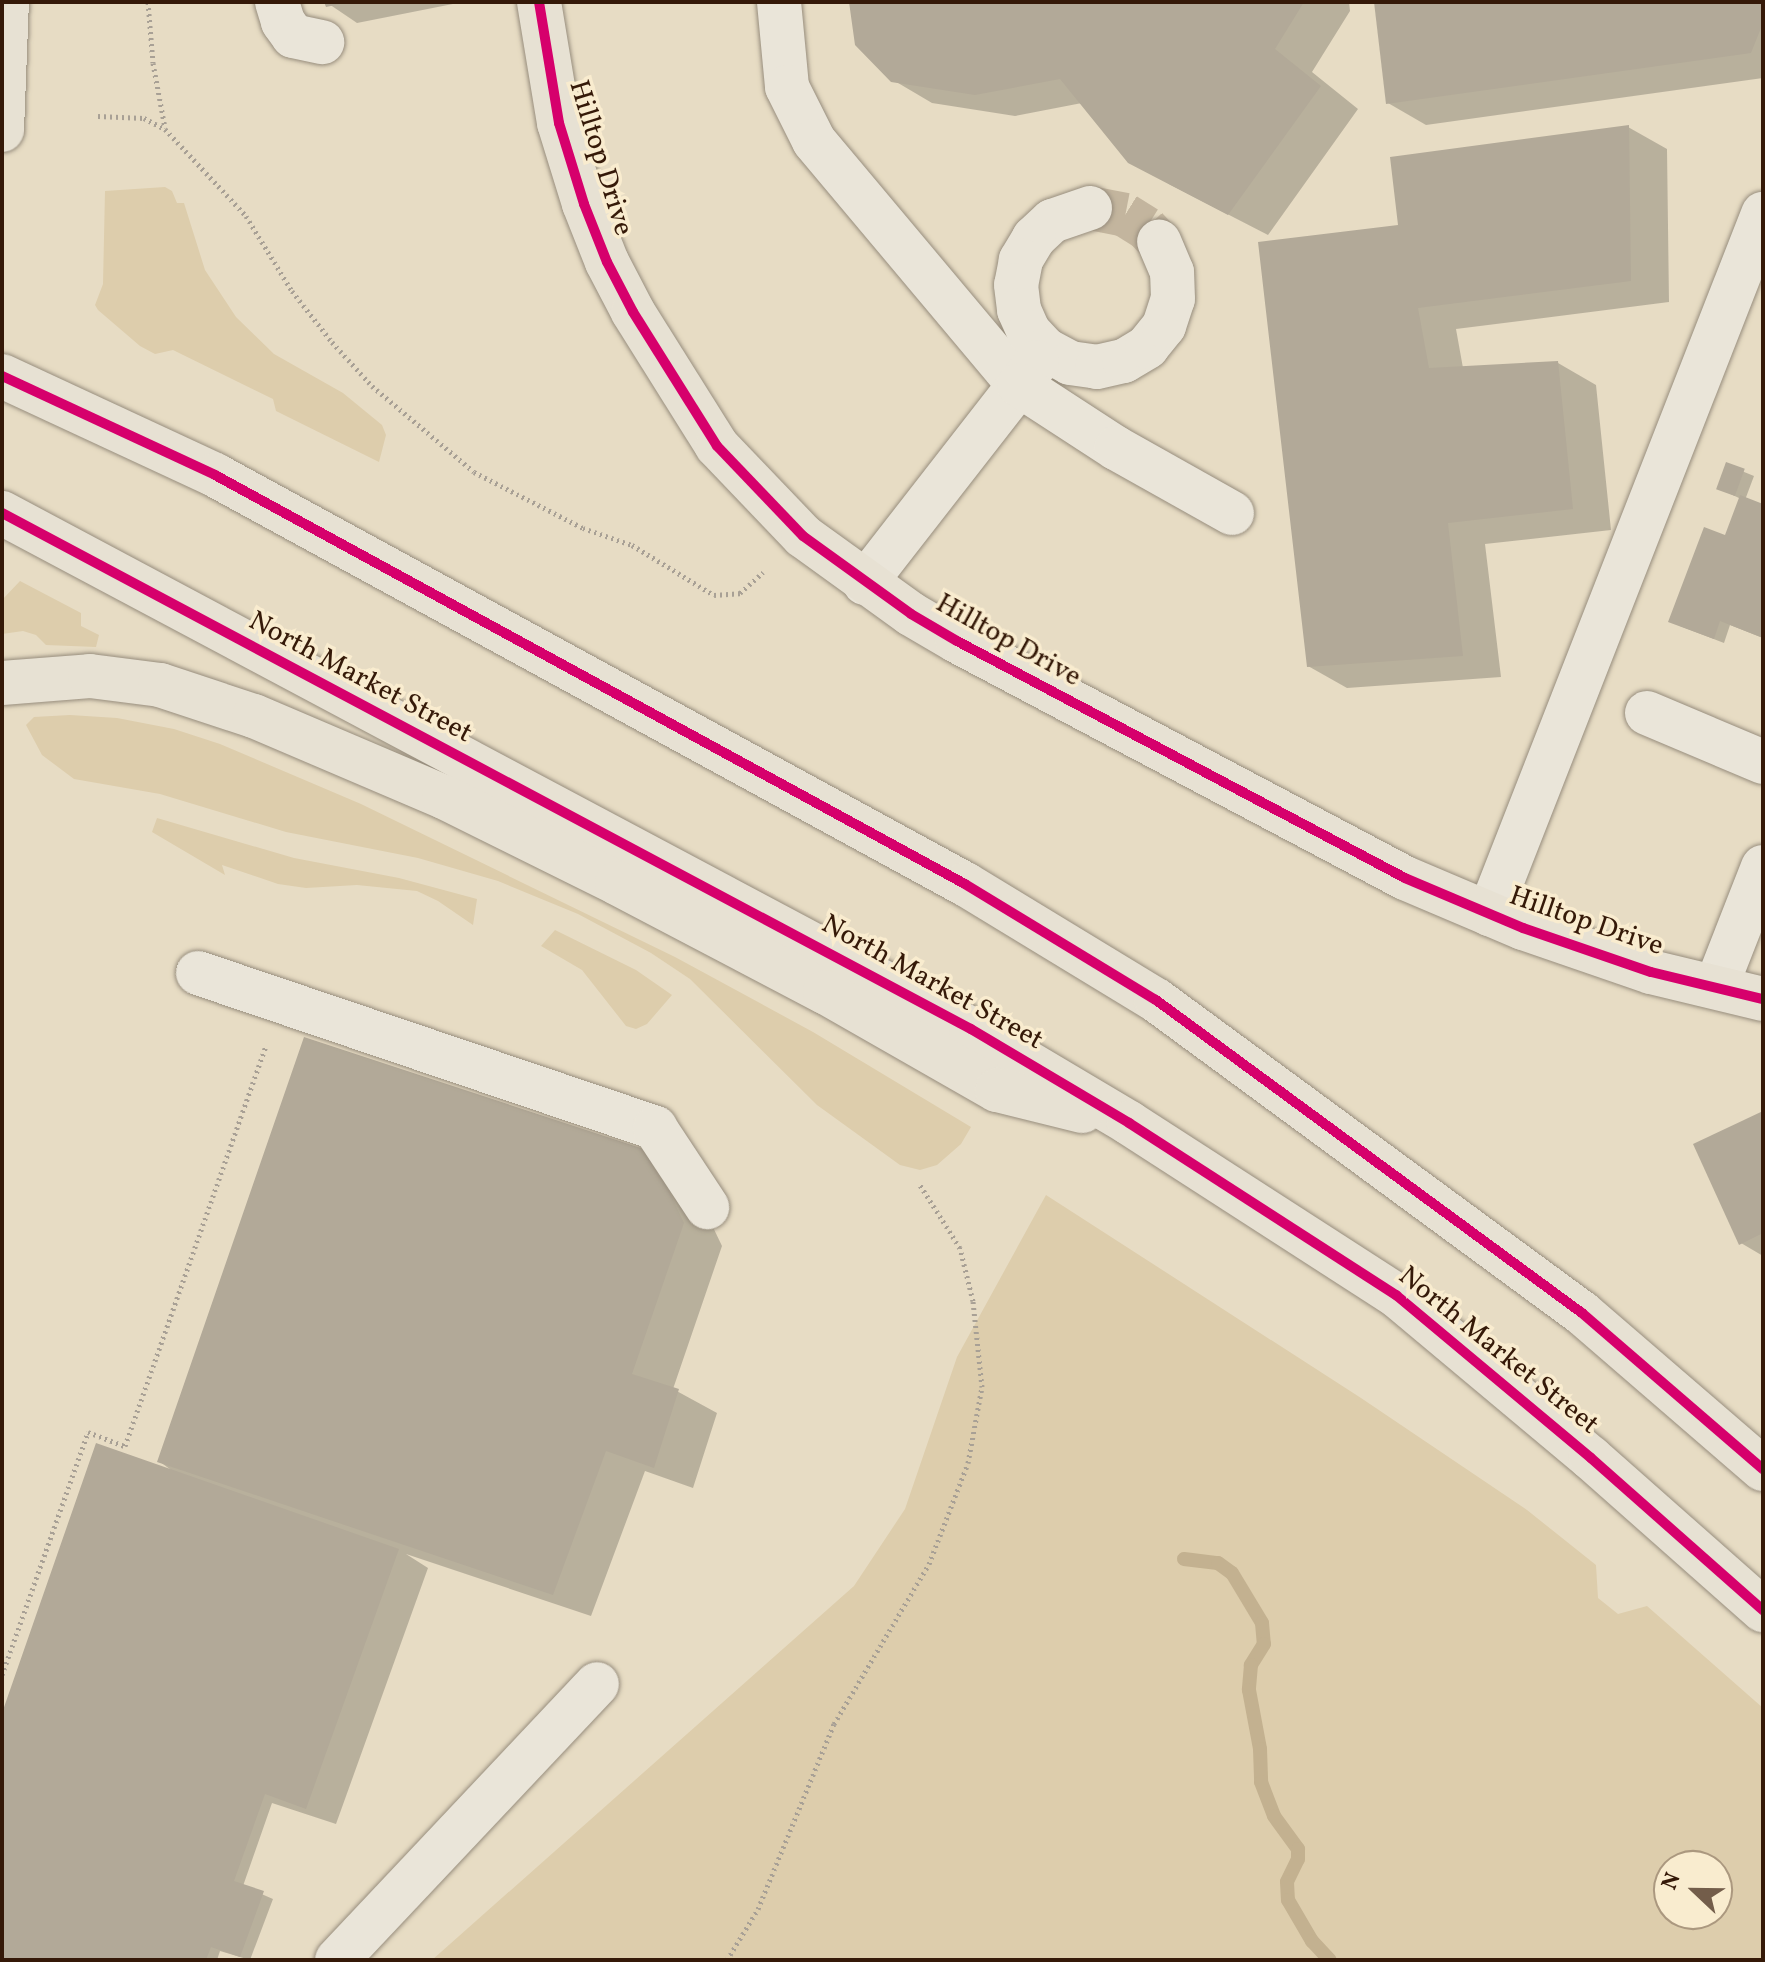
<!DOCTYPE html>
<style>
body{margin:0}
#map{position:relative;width:1765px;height:1962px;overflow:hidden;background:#e7dcc4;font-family:Vollkorn,serif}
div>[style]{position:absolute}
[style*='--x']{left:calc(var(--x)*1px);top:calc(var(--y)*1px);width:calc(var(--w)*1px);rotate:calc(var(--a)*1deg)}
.green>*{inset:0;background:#ddcdac}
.shadow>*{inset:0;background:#0003}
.stream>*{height:14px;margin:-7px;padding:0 7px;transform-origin:7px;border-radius:7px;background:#c3b190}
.building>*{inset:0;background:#b2a998;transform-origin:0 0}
.minor-tunnel>*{height:44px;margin-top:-22px;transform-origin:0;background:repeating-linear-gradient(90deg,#c3b59e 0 44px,transparent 0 66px)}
.path>*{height:5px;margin-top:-2.5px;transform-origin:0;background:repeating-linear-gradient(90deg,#a8a095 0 2px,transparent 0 6px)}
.roads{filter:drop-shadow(0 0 2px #978d7d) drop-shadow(0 0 2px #978d7d)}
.minor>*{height:44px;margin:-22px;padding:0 22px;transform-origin:22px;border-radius:22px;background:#eae5d9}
.major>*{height:44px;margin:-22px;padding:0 22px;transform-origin:22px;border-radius:22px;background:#e7e1d3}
.cycleway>*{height:10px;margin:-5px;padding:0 5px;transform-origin:5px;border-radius:5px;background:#d6006c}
span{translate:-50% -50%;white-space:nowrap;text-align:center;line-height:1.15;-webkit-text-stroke:7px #f9eccf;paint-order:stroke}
.street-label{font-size:28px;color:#351908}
.frame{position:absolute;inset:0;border:4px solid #351908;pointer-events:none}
.north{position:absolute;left:1653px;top:1850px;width:80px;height:80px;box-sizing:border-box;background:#f9eccf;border:2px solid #ab987f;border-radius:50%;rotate:292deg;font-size:22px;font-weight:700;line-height:32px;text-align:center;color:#351908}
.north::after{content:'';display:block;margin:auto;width:28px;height:36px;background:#735d4a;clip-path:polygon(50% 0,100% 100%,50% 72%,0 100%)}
</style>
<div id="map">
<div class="green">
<div style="clip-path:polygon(165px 187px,172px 191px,177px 203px,184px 203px,205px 270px,236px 317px,274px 354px,343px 393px,382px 425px,386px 435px,379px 462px,276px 411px,273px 399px,173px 350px,155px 354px,140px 346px,98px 310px,95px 305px,103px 284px,105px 191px)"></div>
<div style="clip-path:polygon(20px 581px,81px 613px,81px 626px,99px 635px,96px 647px,46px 645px,36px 635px,23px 631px,2px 634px,2px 600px)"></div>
<div style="clip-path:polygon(70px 715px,117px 718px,174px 729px,220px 744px,361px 804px,675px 957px,813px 1032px,971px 1127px,961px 1144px,937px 1165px,920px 1170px,900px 1165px,817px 1105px,690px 979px,651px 953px,578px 914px,498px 881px,418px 858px,286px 832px,160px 794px,74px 779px,42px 755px,26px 725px,34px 717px)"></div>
<div style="clip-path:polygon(157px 818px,294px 858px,399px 878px,477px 899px,473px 925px,438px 901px,417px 891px,357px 885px,306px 888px,278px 884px,222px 865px,225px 875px,152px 832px)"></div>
<div style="clip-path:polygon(555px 930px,636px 970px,672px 995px,647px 1024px,636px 1029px,626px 1026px,582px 970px,541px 946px)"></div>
<div style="clip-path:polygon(evenodd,1046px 1195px,1361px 1398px,1527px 1510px,1596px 1565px,1598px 1598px,1618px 1614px,1647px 1606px,1763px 1708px,1763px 1960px,432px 1960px,854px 1586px,905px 1509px,957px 1357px,1046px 1195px,1717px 1866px,1717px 1914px,1669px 1914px,1669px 1866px,1717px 1866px)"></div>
</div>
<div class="shadow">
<div style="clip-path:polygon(326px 2px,463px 2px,357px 23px)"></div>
<div style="clip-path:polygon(851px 2px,1349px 2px,1350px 11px,1312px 72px,1358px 109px,1268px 235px,1169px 184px,1082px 103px,1015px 116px,932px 103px,893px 80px)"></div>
<div style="clip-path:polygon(1376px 2px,1763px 2px,1763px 78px,1426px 125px,1388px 103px)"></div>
<div style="clip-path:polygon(1628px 127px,1667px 149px,1669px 302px,1456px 329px,1463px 368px,1558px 363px,1596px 385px,1611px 530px,1485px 544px,1501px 677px,1347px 688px,1308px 666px,1400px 227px)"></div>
<div style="clip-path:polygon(1727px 465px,1754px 476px,1745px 500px,1763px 506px,1763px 638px,1730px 625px,1724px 643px,1680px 626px,1726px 537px,1741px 499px,1718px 488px)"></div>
<div style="clip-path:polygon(1763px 1114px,1763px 1256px,1741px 1243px)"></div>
<div style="clip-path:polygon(649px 1153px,688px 1175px,722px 1246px,673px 1389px,717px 1413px,693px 1488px,645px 1471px,591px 1616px,406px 1554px,428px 1568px,336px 1824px,272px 1803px,243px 1886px,273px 1899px,250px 1960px,220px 1951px,217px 1960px,2px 1960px,2px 1719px,175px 1473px,159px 1461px)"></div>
</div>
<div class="stream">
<div style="--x:1184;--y:1559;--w:34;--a:7"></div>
<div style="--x:1218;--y:1563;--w:17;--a:36"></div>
<div style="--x:1232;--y:1573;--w:58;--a:59"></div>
<div style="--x:1262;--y:1623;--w:21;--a:85"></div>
<div style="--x:1264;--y:1644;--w:25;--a:122"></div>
<div style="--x:1251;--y:1665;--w:25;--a:95"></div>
<div style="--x:1249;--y:1690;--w:60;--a:79.4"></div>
<div style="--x:1260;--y:1749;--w:33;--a:88"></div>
<div style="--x:1261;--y:1782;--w:36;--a:69"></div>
<div style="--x:1274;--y:1816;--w:41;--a:54"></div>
<div style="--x:1298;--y:1849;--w:10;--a:90"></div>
<div style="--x:1298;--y:1859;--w:25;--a:116"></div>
<div style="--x:1287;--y:1882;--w:18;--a:87"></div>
<div style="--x:1288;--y:1900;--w:48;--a:59.7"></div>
<div style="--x:1312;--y:1941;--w:26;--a:47"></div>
</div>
<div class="building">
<div style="clip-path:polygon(324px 2px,345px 2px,345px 3px,326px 7px)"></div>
<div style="clip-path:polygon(849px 2px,1304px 2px,1275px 49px,1321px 86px,1228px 215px,1128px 163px,1060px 79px,975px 95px,891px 82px,855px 45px)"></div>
<div style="clip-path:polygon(1374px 2px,1763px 2px,1763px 23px,1751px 53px,1386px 104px)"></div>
<div style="clip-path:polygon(1629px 125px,1631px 281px,1418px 308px,1429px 368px,1558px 361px,1573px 509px,1448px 523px,1463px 656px,1307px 667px,1258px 242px,1398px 225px,1390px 157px)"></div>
<div style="left:1726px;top:462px;width:20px;height:29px;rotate:20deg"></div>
<div style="clip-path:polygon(1740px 495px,1763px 504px,1763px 638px,1720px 621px,1714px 639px,1668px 622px,1704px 527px,1725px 535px)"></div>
<div style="clip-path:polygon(304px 1037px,650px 1151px,684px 1223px,632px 1374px,679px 1389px,654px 1468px,606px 1451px,553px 1595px,157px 1462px)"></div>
<div style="clip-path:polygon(1763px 1111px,1763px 1233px,1739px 1245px,1693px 1144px)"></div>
<div style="clip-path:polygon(96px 1443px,399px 1549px,306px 1809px,265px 1794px,234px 1881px,264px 1891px,240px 1957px,211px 1947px,206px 1960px,2px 1960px,2px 1713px)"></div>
</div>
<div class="minor-tunnel">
<div style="--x:1090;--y:208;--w:36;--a:11"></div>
<div style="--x:1125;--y:215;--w:25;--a:32"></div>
<div style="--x:1146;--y:228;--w:19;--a:47"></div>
</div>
<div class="path">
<div style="--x:148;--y:2;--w:61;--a:85.3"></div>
<div style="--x:153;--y:63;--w:66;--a:79.5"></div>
<div style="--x:98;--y:116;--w:46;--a:2.5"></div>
<div style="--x:144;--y:118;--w:24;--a:28"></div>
<div style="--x:165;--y:129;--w:119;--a:47"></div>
<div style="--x:246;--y:216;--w:88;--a:58.5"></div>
<div style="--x:292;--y:291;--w:65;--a:51.9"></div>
<div style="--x:332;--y:342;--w:59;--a:47.7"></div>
<div style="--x:372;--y:386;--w:133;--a:40.1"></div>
<div style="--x:474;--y:472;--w:123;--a:27.2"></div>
<div style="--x:583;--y:528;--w:52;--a:19.1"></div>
<div style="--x:632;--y:545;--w:96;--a:31.4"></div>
<div style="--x:714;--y:595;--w:26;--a:-4"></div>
<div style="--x:740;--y:593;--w:31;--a:-42"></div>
<div style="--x:2;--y:1675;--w:258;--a:-70.5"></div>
<div style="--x:88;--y:1432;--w:40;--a:21"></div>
<div style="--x:125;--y:1446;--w:425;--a:-70.6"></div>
<div style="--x:727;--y:1960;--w:60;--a:-58.7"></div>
<div style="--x:758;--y:1909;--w:200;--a:-67.7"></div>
<div style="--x:834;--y:1724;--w:186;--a:-59.3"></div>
<div style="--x:929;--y:1564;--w:108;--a:-68.9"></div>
<div style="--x:968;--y:1463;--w:77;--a:-79.6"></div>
<div style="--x:982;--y:1387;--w:86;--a:-96"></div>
<div style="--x:973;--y:1301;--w:55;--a:-103.8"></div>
<div style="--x:960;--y:1248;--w:75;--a:-122.4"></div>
</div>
<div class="roads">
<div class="minor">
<div style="--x:277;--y:2;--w:21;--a:73"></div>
<div style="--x:283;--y:22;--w:17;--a:54"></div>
<div style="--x:293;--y:36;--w:30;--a:12"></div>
<div style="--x:779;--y:2;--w:85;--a:84.6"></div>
<div style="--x:787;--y:87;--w:60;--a:63.4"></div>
<div style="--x:814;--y:141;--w:319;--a:50"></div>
<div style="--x:1019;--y:385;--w:251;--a:127.9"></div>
<div style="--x:1090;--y:208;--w:40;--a:161.1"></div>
<div style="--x:1052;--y:221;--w:25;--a:137"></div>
<div style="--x:1034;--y:238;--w:26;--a:121"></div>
<div style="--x:1021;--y:260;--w:25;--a:101"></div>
<div style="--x:1016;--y:285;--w:25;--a:83"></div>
<div style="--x:1019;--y:310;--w:24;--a:66"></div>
<div style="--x:1029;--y:332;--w:25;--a:47"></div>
<div style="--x:1046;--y:350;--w:27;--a:28"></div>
<div style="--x:1070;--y:363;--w:27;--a:8"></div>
<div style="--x:1097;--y:367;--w:28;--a:-13"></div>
<div style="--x:1124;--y:361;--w:27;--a:-31"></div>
<div style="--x:1147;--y:347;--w:27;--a:-51"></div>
<div style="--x:1164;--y:326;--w:28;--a:-72"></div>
<div style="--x:1173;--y:299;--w:27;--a:-92"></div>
<div style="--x:1172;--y:272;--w:33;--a:-113"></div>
<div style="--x:1037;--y:362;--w:29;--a:128"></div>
<div style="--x:1019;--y:385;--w:116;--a:33"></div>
<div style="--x:1116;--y:448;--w:133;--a:29.3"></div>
<div style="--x:1647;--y:713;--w:126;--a:22.9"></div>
<div style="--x:1489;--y:914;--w:752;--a:-68.62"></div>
<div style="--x:198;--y:973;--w:483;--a:18.7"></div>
<div style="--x:655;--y:1128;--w:95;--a:56.6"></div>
<div style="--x:1716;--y:987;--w:129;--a:-68.6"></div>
<div style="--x:337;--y:1960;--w:379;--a:-46.7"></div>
</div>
<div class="major">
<div style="--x:539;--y:2;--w:123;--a:80.6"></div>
<div style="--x:559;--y:123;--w:85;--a:72.8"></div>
<div style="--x:584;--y:204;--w:62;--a:68.4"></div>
<div style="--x:607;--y:262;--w:56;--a:62.5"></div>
<div style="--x:633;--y:312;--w:158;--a:57.9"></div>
<div style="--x:717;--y:446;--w:124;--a:46.3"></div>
<div style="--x:803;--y:536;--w:133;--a:35.8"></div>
<div style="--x:911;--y:614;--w:53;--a:30.4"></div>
<div style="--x:957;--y:641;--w:507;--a:27.88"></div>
<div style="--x:1405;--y:878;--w:128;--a:23"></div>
<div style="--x:1523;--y:928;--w:135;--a:19"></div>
<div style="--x:1651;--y:972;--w:115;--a:13.6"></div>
<div style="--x:2;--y:130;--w:128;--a:-87.8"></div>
<div style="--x:2;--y:376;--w:235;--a:24.9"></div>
<div style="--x:215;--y:475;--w:854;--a:28.61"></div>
<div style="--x:965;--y:884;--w:223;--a:31.3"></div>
<div style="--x:1156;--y:1000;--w:529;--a:36.31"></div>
<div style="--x:1582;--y:1313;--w:239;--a:40.8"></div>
<div style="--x:2;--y:513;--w:1098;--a:28.04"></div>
<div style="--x:971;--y:1029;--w:184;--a:30.7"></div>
<div style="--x:1129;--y:1123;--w:318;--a:32.8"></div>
<div style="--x:1396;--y:1295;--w:254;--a:39.9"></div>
<div style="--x:1591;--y:1458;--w:230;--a:41.5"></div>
<div style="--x:2;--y:683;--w:88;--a:-4.5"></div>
<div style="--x:90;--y:676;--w:71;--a:7.3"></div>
<div style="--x:160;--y:685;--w:99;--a:18.3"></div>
<div style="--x:254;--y:716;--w:207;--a:23.1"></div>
<div style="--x:444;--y:797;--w:193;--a:26.4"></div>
<div style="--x:617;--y:883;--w:235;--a:27.7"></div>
<div style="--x:825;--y:992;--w:198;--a:29.7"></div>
<div style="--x:997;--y:1090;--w:88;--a:13.9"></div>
</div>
</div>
<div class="cycleway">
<div style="--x:539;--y:2;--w:123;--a:80.6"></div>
<div style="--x:559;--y:123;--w:85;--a:72.8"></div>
<div style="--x:584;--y:204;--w:62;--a:68.4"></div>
<div style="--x:607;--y:262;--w:56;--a:62.5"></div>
<div style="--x:633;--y:312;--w:158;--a:57.9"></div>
<div style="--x:717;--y:446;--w:124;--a:46.3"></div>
<div style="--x:803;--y:536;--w:133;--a:35.8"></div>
<div style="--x:911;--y:614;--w:53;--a:30.4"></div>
<div style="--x:957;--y:641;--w:507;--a:27.88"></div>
<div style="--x:1405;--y:878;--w:128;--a:23"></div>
<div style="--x:1523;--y:928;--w:135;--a:19"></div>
<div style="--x:1651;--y:972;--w:115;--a:13.6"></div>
<div style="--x:2;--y:376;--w:235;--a:24.9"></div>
<div style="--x:215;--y:475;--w:854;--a:28.61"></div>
<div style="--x:965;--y:884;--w:223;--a:31.3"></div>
<div style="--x:1156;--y:1000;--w:529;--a:36.31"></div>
<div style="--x:1582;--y:1313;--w:239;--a:40.8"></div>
<div style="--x:2;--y:513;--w:1098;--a:28.04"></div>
<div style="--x:971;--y:1029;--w:184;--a:30.7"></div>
<div style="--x:1129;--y:1123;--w:318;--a:32.8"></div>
<div style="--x:1396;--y:1295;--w:254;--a:39.9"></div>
<div style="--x:1591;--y:1458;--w:230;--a:41.5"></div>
</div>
<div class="street-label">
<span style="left:600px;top:158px;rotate:73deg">Hilltop Drive</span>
<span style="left:1008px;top:641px;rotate:29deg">Hilltop Drive</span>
<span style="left:360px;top:678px;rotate:28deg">North Market Street</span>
<span style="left:1586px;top:922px;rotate:19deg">Hilltop Drive</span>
<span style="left:932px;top:983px;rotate:29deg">North Market Street</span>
<span style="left:1498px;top:1351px;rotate:39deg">North Market Street</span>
</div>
<div class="frame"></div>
<div class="north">N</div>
</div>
